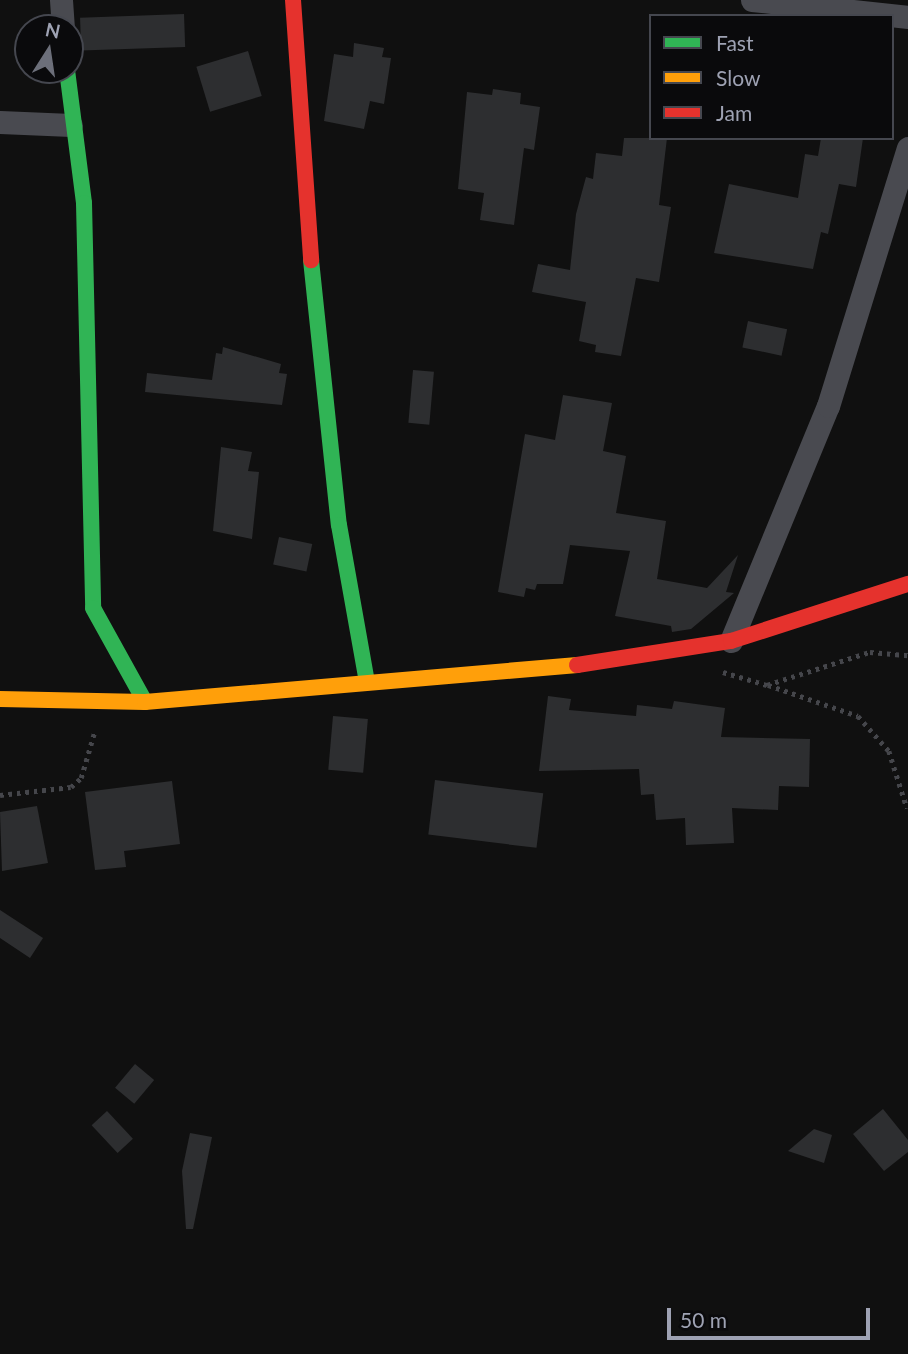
<!DOCTYPE html>
<style>
body{margin:0}
#map{position:relative;width:908px;height:1354px;overflow:hidden;background:#101010;font-family:Lato,sans-serif}
div>[style]{position:absolute}
[style*='--x']{left:calc(var(--x)*1px);top:calc(var(--y)*1px);width:calc(var(--w)*1px);rotate:calc(var(--a)*1deg)}
.building>*{inset:0;background:#2d2e30;transform-origin:0 0}
.path>*{height:4.5px;margin-top:-2.25px;transform-origin:0;background:repeating-linear-gradient(90deg,#45464b 0 3.5px,transparent 0 8.5px)}
.street>*{height:23px;margin:-11.5px;padding:0 11.5px;transform-origin:11.5px;border-radius:11.5px;background:#494a50}
.fast>*{height:16px;margin:-8px;padding:0 8px;transform-origin:8px;border-radius:8px;background:#30b455}
.slow>*{height:16px;margin:-8px;padding:0 8px;transform-origin:8px;border-radius:8px;background:#ff9f0a}
.jam>*{height:16px;margin:-8px;padding:0 8px;transform-origin:8px;border-radius:8px;background:#e5322d}
span{translate:-50% -50%;white-space:nowrap;text-align:center;line-height:1.15;-webkit-text-stroke:6px #0a0a0c;paint-order:stroke}
.legend{position:absolute;left:649px;top:14px;width:245px;height:126px;box-sizing:border-box;background:#0a0a0c;border:2px solid #45474f;margin:0;padding:9px 12px;list-style:none;font-size:21px;color:#9ea2b3}
.legend li{display:flex;align-items:center;gap:14px;height:35px}
.legend b{width:35px;border:2px solid #45474f}
.north{position:absolute;left:14px;top:14px;width:70px;height:70px;box-sizing:border-box;background:#0a0a0c;border:2px solid #45474f;border-radius:50%;rotate:12deg;font-size:19px;font-weight:700;line-height:28px;text-align:center;color:#9ea2b3}
.north::after{content:'';display:block;margin:auto;width:24px;height:32px;background:#6c6f7a;clip-path:polygon(50% 0,100% 100%,50% 72%,0 100%)}
.scale{position:absolute;left:667px;top:1308px;width:203px;height:32px;box-sizing:border-box;border:4px solid #9ea2b3;border-top:0;padding-left:9px;font-size:21px;line-height:24px;white-space:nowrap;color:#9ea2b3;-webkit-text-stroke:5px #0a0a0c;paint-order:stroke}
</style>
<div id="map">
<div class="building">
<div style="left:184px;top:14px;width:33px;height:104px;rotate:88deg"></div>
<div style="clip-path:polygon(354px 43px,384px 48px,382px 57px,391px 58px,384px 104px,370px 101px,364px 129px,324px 121px,334px 54px,353px 57px)"></div>
<div style="left:248px;top:51px;width:47px;height:54px;rotate:73deg"></div>
<div style="clip-path:polygon(493px 89px,521px 93px,520px 104px,540px 107px,534px 150px,524px 148px,514px 225px,480px 220px,484px 193px,458px 189px,467px 92px,492px 95px)"></div>
<div style="clip-path:polygon(624px 138px,667px 138px,659px 205px,671px 207px,659px 282px,636px 278px,621px 356px,595px 352px,596px 345px,579px 341px,586px 302px,532px 292px,538px 264px,570px 270px,576px 214px,586px 177px,593px 179px,596px 153px,622px 156px)"></div>
<div style="clip-path:polygon(821px 138px,863px 138px,856px 187px,839px 184px,828px 234px,821px 232px,813px 269px,714px 253px,729px 184px,798px 198px,805px 154px,818px 156px)"></div>
<div style="left:748px;top:321px;width:40px;height:27px;rotate:12deg"></div>
<div style="clip-path:polygon(223px 347px,281px 364px,279px 373px,287px 374px,282px 405px,145px 392px,147px 373px,212px 380px,216px 353px,222px 354px)"></div>
<div style="left:413px;top:370px;width:21px;height:53px;rotate:5deg"></div>
<div style="clip-path:polygon(563px 395px,612px 403px,603px 451px,626px 456px,616px 513px,666px 521px,657px 579px,707px 588px,738px 555px,726px 592px,734px 593px,691px 629px,672px 632px,671px 626px,615px 616px,630px 551px,570px 545px,563px 584px,537px 584px,535px 590px,526px 588px,524px 597px,498px 592px,525px 434px,555px 440px)"></div>
<div style="clip-path:polygon(221px 447px,252px 452px,248px 471px,259px 472px,252px 539px,213px 531px)"></div>
<div style="left:279px;top:537px;width:34px;height:28px;rotate:12deg"></div>
<div style="clip-path:polygon(548px 696px,571px 699px,569px 710px,636px 716px,637px 705px,672px 709px,674px 701px,725px 708px,721px 737px,810px 739px,809px 787px,779px 786px,778px 810px,732px 808px,734px 843px,686px 845px,685px 818px,656px 820px,654px 794px,641px 795px,639px 769px,539px 771px)"></div>
<div style="left:333px;top:716px;width:35px;height:54px;rotate:5deg"></div>
<div style="left:435px;top:780px;width:109px;height:55px;rotate:7deg"></div>
<div style="clip-path:polygon(172px 781px,180px 844px,124px 851px,126px 867px,95px 870px,85px 792px)"></div>
<div style="clip-path:polygon(37px 806px,48px 863px,2px 871px,0 812px)"></div>
<div style="clip-path:polygon(0 910px,43px 938px,30px 958px,0 938px)"></div>
<div style="left:135px;top:1064px;width:25px;height:31px;rotate:40deg"></div>
<div style="clip-path:polygon(883px 1109px,908px 1140px,908px 1152px,884px 1171px,853px 1134px)"></div>
<div style="left:107px;top:1111px;width:38px;height:21px;rotate:47deg"></div>
<div style="clip-path:polygon(814px 1129px,832px 1135px,824px 1163px,788px 1151px)"></div>
<div style="clip-path:polygon(190px 1133px,212px 1137px,193px 1229px,186px 1229px,182px 1171px)"></div>
</div>
<div class="path">
<div style="--x:723;--y:672;--w:46;--a:16.5"></div>
<div style="--x:767;--y:685;--w:108;--a:-17.8"></div>
<div style="--x:870;--y:652;--w:38;--a:5"></div>
<div style="--x:768;--y:685;--w:95;--a:19"></div>
<div style="--x:858;--y:716;--w:47;--a:48.5"></div>
<div style="--x:889;--y:751;--w:60;--a:72.5"></div>
<div style="--x:0;--y:795;--w:71;--a:-6.4"></div>
<div style="--x:71;--y:787;--w:13;--a:-42"></div>
<div style="--x:81;--y:778;--w:50;--a:-73.7"></div>
</div>
<div class="street">
<div style="--x:61;--y:0;--w:28;--a:86"></div>
<div style="--x:752;--y:0;--w:157;--a:6.2"></div>
<div style="--x:0;--y:122;--w:71;--a:2.4"></div>
<div style="--x:731;--y:641;--w:254;--a:-67.6"></div>
<div style="--x:828;--y:406;--w:270;--a:-72.8"></div>
</div>
<div class="fast">
<div style="--x:67;--y:70;--w:134;--a:82.7"></div>
<div style="--x:84;--y:203;--w:405;--a:88.7"></div>
<div style="--x:93;--y:608;--w:107;--a:61"></div>
<div style="--x:311;--y:260;--w:266;--a:84"></div>
<div style="--x:339;--y:525;--w:159;--a:79.9"></div>
</div>
<div class="slow">
<div style="--x:0;--y:699;--w:145;--a:1.2"></div>
<div style="--x:145;--y:702;--w:434;--a:-4.9"></div>
</div>
<div class="jam">
<div style="--x:293;--y:0;--w:261;--a:86"></div>
<div style="--x:577;--y:665;--w:156;--a:-8.9"></div>
<div style="--x:731;--y:641;--w:186;--a:-17.9"></div>
</div>
<ul class="legend">
<li><b style="height:9px;background:#30b455"></b>Fast</li>
<li><b style="height:9px;background:#ff9f0a"></b>Slow</li>
<li><b style="height:9px;background:#e5322d"></b>Jam</li>
</ul>
<div class="north">N</div>
<div class="scale">50 m</div>
</div>
